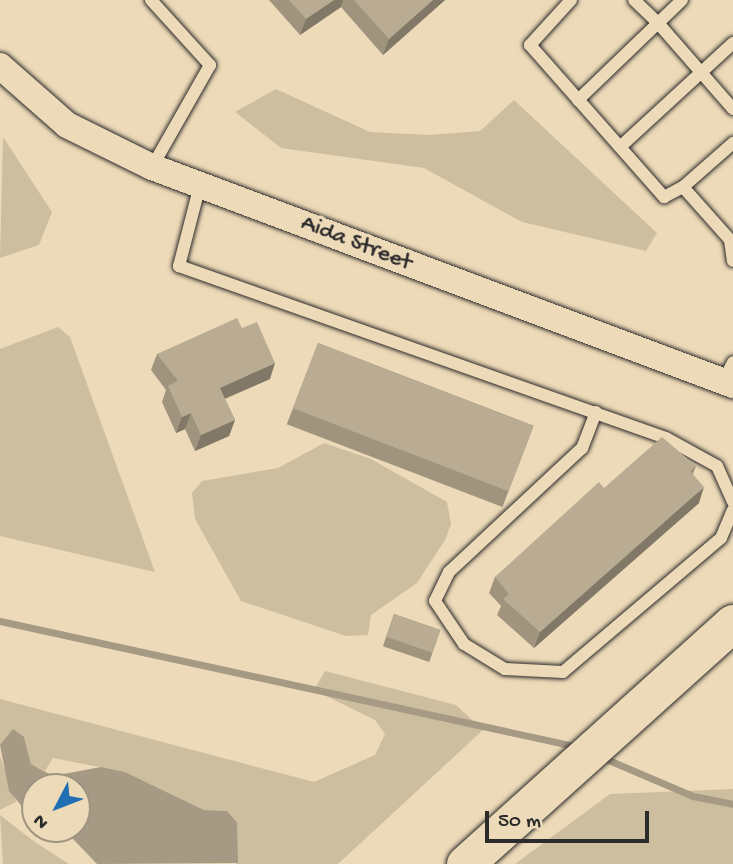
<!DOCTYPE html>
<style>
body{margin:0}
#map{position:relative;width:733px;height:864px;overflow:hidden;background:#eddab8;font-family:"Gochi Hand",sans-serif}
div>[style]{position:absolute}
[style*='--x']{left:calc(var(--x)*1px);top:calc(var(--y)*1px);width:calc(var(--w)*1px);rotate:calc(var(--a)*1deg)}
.green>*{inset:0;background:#cebea0}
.water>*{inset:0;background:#a69a84}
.stream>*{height:7px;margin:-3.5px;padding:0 3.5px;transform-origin:3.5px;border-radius:3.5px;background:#a69a84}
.roads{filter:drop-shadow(0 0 2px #2b2b2b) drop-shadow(0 0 2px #2b2b2b)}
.lane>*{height:12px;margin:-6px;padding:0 6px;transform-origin:6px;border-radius:6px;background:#eddab8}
.street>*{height:26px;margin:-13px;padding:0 13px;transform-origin:13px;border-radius:13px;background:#eddab8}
.secondary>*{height:37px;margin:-18.5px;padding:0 18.5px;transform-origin:18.5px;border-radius:18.5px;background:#eddab8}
.wall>*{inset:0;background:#a0947e;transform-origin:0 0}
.shaded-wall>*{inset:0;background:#827867}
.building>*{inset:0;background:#baac93;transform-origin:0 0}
span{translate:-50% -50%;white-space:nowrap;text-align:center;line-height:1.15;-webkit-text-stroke:7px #eddab8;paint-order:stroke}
.street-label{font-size:24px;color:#2b2b2b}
.north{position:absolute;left:21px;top:773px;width:70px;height:70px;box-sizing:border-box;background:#eddab8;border:2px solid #9f9480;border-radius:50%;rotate:228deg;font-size:19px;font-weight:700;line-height:28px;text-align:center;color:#2b2b2b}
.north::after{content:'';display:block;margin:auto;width:24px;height:32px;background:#1f6fb2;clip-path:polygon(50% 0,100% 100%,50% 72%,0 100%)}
.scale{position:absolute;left:485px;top:811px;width:164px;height:32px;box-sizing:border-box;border:4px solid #2b2b2b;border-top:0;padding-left:9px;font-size:21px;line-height:24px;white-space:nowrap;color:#2b2b2b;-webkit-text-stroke:5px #eddab8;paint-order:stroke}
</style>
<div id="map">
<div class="green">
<div style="clip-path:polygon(276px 89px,370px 132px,429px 135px,480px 131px,514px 100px,657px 233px,646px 251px,522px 222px,424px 168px,281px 148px,235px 112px)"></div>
<div style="clip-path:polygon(3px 137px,52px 212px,39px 245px,0 258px)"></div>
<div style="clip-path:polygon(58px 327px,70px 337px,155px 572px,0 536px,0 349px)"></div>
<div style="clip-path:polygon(324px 443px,371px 459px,447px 502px,451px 524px,445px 540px,417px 583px,371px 615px,368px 635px,346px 636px,241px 601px,195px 519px,192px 493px,202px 481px,278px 468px)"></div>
<div style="clip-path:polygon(325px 671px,456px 705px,483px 730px,338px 864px,236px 864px,237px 822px,227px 811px,204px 810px,125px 772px,53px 758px,45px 771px,31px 764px,24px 737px,0 745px,0 699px,314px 782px,375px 755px,385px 734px,375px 720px,314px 690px)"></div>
<div style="clip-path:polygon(0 756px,16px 802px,0 810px)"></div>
<div style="clip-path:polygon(733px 789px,733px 864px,515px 864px,610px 794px)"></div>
<div style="clip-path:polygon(0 815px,35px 842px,69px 864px,3px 864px)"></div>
</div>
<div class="water">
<div style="clip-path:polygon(13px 729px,24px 737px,31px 764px,53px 776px,101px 767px,125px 772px,204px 810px,227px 811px,237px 822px,238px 863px,97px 864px,73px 839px,47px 829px,77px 829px,77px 787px,35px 787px,35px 822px,9px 791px,0 745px)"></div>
</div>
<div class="stream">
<div style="--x:0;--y:621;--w:593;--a:12.28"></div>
<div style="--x:599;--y:756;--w:102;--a:23.1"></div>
<div style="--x:693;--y:796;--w:41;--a:11.3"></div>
</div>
<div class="roads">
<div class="lane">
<div style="--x:151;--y:0;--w:88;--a:47.8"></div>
<div style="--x:210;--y:65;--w:117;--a:119.6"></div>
<div style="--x:571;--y:0;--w:61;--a:132.3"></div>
<div style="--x:530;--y:45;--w:203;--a:48.6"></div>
<div style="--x:664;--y:197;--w:21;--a:-28"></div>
<div style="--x:683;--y:187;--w:71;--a:48.4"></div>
<div style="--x:730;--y:240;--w:21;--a:82"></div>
<div style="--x:682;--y:0;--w:33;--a:136"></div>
<div style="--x:658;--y:23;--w:114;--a:48.9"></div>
<div style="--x:578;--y:100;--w:111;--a:-43.9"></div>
<div style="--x:658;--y:23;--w:33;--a:-136"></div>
<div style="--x:620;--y:147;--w:154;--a:-42.6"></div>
<div style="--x:200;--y:185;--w:84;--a:104.5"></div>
<div style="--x:179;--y:266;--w:516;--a:19.45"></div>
<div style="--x:666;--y:438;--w:58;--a:28.8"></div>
<div style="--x:717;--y:466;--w:39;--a:66"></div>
<div style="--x:683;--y:187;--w:67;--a:-41.3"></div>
<div style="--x:724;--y:380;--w:20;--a:-63"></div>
<div style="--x:596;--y:412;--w:39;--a:111"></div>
<div style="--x:582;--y:448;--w:182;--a:137"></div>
<div style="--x:449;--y:572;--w:32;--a:116"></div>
<div style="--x:435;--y:601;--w:52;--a:56"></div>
<div style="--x:464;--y:644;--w:48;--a:31.4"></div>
<div style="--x:505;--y:669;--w:58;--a:3"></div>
<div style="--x:563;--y:672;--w:207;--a:-40.3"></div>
<div style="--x:721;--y:538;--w:30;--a:-67"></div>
</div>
<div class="street">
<div style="--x:0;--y:66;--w:89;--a:41.4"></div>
<div style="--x:67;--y:125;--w:95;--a:26.3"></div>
<div style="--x:152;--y:167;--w:621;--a:20.57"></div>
</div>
<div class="secondary">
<div style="--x:465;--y:864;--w:360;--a:-42"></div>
</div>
</div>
<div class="wall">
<div style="clip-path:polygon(269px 0,445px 0,383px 55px,341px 7px,300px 35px)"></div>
<div style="clip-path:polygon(242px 328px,270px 379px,225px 399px,235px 420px,229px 436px,195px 451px,185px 429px,176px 433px,162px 402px,166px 390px,151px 370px,157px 354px)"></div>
<div style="left:318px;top:343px;width:231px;height:87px;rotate:21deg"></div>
<div style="clip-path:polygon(696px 466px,693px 474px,699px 503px,534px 648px,497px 615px,501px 606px,489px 593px,495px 577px,604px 488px)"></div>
<div style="left:394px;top:614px;width:49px;height:34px;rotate:19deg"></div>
</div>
<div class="shaded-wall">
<div style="clip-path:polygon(334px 0,343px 0,341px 7px,300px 35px,306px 19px)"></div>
<div style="clip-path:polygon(433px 0,445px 0,383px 55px,389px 39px)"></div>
<div style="clip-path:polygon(275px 363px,270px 379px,214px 403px,220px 388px)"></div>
<div style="clip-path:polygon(191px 413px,185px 429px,176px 433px,182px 417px)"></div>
<div style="clip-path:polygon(235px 420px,229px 436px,195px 451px,201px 435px)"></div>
<div style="clip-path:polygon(704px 487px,699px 503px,534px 648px,540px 632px)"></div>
</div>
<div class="building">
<div style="clip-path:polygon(289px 0,334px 0,306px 19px)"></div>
<div style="clip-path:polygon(354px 0,433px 0,389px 39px)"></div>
<div style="clip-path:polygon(237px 318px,242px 328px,257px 322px,275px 363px,220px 388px,235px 420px,201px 435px,191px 413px,182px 417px,168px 386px,178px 381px,157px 354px)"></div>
<div style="left:318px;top:343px;width:231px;height:70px;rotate:21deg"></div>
<div style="clip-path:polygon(662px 437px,696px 466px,690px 471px,704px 487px,540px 632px,503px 599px,509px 594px,495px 577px,599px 482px,604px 488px)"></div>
<div style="left:394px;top:614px;width:49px;height:24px;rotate:19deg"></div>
</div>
<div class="street-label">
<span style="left:356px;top:244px;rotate:21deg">Aida Street</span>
</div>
<div class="north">N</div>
<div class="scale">50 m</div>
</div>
